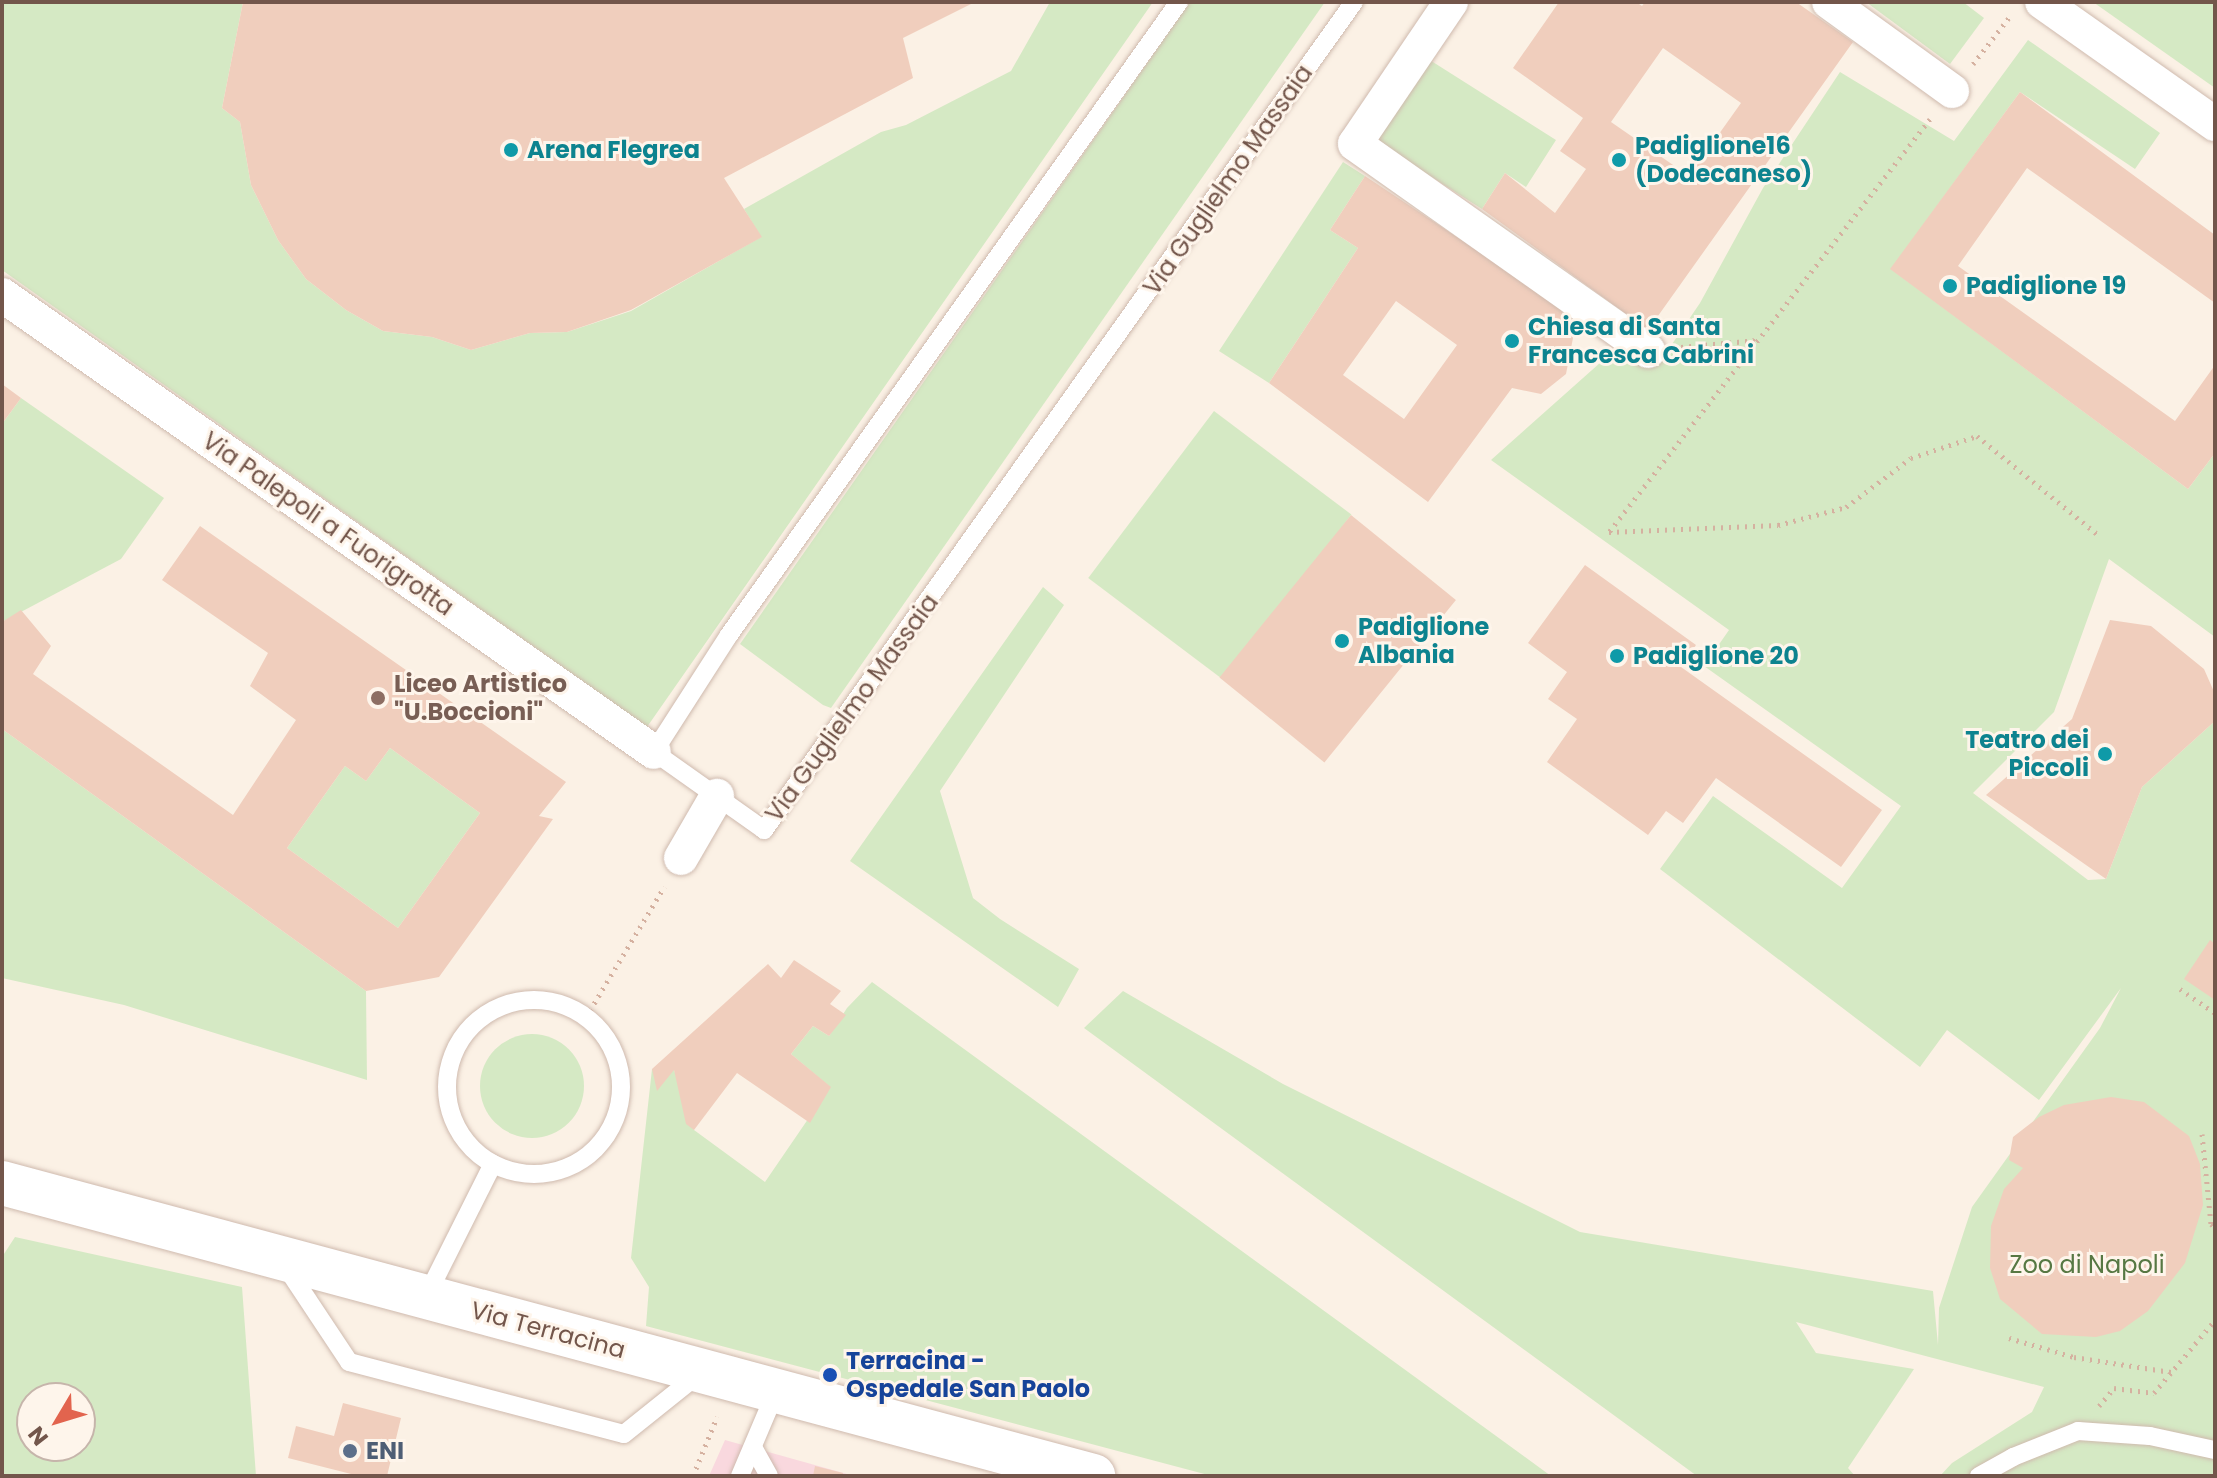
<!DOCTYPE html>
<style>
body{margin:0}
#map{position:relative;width:2217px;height:1478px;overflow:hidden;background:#fbf1e5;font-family:Poppins,sans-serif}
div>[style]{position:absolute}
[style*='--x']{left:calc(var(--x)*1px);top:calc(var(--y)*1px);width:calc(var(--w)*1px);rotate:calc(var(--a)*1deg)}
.medical>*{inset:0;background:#f9d8de}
.green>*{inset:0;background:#d5e9c4;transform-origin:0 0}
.round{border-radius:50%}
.building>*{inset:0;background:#f0cebd;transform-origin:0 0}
.path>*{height:5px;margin-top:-2.5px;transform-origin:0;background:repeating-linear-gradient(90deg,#d5b1a0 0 2px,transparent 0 8px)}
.roads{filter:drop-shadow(0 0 2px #cfbaae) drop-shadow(0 0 2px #cfbaae)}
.lane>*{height:18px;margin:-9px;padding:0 9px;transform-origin:9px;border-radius:9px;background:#fff}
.lane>.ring{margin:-9px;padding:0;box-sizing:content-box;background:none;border:18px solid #fff;border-radius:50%}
.street>*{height:34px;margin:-17px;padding:0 17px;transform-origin:17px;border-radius:17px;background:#fff}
.secondary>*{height:44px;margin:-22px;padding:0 22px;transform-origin:22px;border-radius:22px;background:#fff}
.dots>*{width:22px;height:22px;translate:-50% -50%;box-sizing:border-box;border:4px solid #fef5eb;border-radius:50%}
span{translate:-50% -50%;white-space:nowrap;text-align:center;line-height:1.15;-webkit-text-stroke:6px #fef5eb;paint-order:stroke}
.culture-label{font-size:24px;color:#0d838f;font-weight:700}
.left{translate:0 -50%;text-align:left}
.right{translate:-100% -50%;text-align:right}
.street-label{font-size:24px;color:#73564b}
.education-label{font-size:24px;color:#785e54;font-weight:700}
.park-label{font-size:24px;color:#577843}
.transit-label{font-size:24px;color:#164399;font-weight:700}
.service-label{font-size:24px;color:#4e5e75;font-weight:700}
.frame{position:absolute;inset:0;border:4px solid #73564b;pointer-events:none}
.north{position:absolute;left:16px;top:1382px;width:80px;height:80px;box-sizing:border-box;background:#fef5eb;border:2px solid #c6b5ab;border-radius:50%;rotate:232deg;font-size:22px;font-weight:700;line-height:32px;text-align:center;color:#73564b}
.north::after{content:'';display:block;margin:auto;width:28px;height:36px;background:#e2644e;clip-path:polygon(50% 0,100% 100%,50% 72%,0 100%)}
</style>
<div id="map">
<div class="medical">
<div style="clip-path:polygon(725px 1440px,854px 1476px,709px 1476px)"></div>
</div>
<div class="green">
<div style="clip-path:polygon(2px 2px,243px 2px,222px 108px,240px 122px,251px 185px,278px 240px,306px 279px,346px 310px,383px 331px,432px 337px,471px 350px,530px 333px,567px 332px,631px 311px,761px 237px,744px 209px,881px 132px,906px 125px,1011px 71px,1050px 2px,1153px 2px,647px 727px,2px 270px)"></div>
<div style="clip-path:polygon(1190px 2px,1325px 2px,831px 708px,823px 705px,740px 644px)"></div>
<div style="clip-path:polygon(1866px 2px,1963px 2px,1984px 18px,1950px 64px)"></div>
<div style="clip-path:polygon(2093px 2px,2215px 2px,2215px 88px)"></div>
<div style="clip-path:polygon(2028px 40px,2160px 133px,2135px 169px,2020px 92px,1891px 269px,2188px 489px,2215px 453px,2215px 637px,2109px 559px,2054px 712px,1973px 793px,2088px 880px,2106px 879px,2142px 787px,2215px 721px,2215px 1476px,1940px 1476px,1952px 1463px,2032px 1412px,2044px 1387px,1796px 1322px,1816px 1353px,1914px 1369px,1848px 1468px,1855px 1476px,1697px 1476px,1084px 1028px,1123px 991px,1283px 1084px,1580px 1232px,1933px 1291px,1938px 1345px,1939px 1308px,1972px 1207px,2100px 1028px,2121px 988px,2039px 1100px,1947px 1030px,1920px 1067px,1660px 869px,1713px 796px,1842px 888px,1901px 806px,1704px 666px,1729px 630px,1491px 460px,1610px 354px,1668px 350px,1700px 303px,1763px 188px,1840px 72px,1954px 141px)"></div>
<div style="clip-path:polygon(1425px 57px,1556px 140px,1526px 187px,1505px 173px,1482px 209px,1372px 139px)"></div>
<div style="clip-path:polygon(1343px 162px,1365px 176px,1330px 230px,1358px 248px,1269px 383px,1219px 351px)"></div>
<div style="clip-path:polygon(21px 398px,164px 498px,121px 559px,2px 622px,2px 424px)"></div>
<div style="left:1214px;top:411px;width:172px;height:209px;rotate:37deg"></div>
<div style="clip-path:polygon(1043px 587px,1064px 605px,940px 791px,973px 898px,1000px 919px,1079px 969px,1058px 1007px,850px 861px)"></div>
<div style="clip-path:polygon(2px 729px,366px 991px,367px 1080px,124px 1005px,2px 978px)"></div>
<div style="clip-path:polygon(390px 748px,480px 813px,398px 928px,287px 848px,345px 766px,366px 781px)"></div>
<div style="clip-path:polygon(872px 982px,1551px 1476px,1212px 1476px,646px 1326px,649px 1287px,631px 1258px,652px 1069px,674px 1070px,694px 1130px,765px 1182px,830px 1087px,791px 1054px,813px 1026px,829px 1036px,847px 1008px)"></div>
<div class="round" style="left:480px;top:1034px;width:104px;height:104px"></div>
<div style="clip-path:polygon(evenodd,15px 1237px,242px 1287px,256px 1476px,2px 1476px,2px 1257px,15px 1237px,32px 1398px,80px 1398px,80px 1446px,32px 1446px,32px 1398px)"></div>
</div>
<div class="building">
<div style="clip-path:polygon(243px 2px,975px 2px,903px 38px,913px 78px,724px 178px,762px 237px,631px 310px,567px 332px,530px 333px,471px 350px,432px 337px,383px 331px,346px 310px,306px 279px,278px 240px,251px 185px,240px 122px,222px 108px)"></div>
<div style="clip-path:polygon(evenodd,1559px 2px,1636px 2px,1642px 6px,1645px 2px,1796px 2px,1853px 42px,1648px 330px,1482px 209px,1505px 173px,1555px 213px,1586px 169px,1560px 151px,1583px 118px,1513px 68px,1559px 2px,1663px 48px,1741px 103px,1689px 176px,1611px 122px,1663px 48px)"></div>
<div style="clip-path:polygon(2020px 92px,2215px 235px,2215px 303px,2027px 168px,1958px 266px,2175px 421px,2215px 365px,2215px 453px,2188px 489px,1890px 269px)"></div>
<div style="clip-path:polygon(evenodd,1365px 176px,1559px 305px,1573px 338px,1566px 374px,1541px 394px,1512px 388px,1428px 502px,1269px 383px,1358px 248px,1330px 230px,1365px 176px,1396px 301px,1457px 345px,1404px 419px,1343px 375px,1396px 301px)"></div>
<div style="clip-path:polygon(2px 384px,21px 398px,2px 424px)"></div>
<div style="left:1351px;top:515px;width:135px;height:209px;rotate:39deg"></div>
<div style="clip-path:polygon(evenodd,200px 526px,566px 782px,539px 816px,553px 819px,439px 977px,366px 991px,2px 729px,2px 622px,21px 610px,51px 646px,33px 674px,233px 815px,296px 720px,250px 686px,268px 653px,162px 580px,200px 526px,390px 748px,480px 813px,398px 928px,287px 848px,345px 766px,366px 781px,390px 748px)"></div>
<div style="clip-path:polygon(1585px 565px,1696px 645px,1681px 667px,1882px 810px,1841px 867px,1716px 778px,1683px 823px,1666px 811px,1648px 835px,1547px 762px,1577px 719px,1548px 699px,1567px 672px,1528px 643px)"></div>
<div style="clip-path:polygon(2110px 620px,2151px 626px,2204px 669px,2215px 694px,2215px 721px,2142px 787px,2106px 879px,1986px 795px,2072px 719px)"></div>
<div style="clip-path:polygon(2210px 940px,2215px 944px,2215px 1000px,2184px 979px)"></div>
<div style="clip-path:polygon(794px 960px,841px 991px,830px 1004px,846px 1015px,829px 1036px,813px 1026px,791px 1054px,831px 1087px,810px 1123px,737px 1073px,694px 1130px,686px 1124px,674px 1070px,657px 1091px,652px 1069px,768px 964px,781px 978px)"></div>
<div style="clip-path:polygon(2111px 1097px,2144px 1102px,2189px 1136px,2200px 1164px,2203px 1205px,2185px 1263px,2148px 1311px,2120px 1331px,2096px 1337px,2042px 1334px,2000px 1299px,1990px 1268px,1991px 1226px,2004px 1189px,2023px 1168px,2009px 1160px,2013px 1137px,2039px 1117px,2064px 1105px)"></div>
<div style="clip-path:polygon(343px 1403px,401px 1418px,387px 1476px,359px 1476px,288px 1458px,296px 1426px,334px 1436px)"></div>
<div style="clip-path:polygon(815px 1466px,843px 1473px,842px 1476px,813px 1476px)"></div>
</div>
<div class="path">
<div style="--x:1973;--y:64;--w:62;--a:-52.2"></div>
<div style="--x:1930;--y:119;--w:523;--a:127.86"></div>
<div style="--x:1609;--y:532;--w:169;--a:-2.4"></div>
<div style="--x:1778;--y:525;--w:70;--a:-14.8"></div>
<div style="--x:1846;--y:507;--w:81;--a:-37"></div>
<div style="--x:1911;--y:458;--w:70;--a:-18.4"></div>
<div style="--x:1977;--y:436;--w:155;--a:39.2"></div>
<div style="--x:1681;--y:347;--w:77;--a:-5.2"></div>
<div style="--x:2180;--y:989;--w:42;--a:34.4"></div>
<div style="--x:586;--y:1017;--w:152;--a:-59"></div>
<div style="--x:2202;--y:1134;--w:90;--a:84.3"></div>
<div style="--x:2211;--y:1224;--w:5;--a:37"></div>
<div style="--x:2009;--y:1338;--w:68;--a:16.3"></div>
<div style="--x:2074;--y:1357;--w:98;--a:8.8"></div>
<div style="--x:2099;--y:1406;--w:23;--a:-50"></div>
<div style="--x:2114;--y:1388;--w:40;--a:7.1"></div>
<div style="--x:2154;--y:1393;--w:95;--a:-50.1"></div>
<div style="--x:693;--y:1476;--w:64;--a:-67.9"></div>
</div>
<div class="roads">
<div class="lane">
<div style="--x:1179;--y:2;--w:777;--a:125.41"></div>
<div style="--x:729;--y:635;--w:139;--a:122.7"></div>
<div style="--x:654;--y:752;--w:135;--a:35.3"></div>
<div style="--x:764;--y:830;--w:1017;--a:-54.53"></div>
<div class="ring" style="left:447px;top:1000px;width:156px;height:156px"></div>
<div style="--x:286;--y:1267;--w:114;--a:56.4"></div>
<div style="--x:349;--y:1362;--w:284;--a:14.7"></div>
<div style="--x:624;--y:1434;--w:96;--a:-38.7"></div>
<div style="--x:426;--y:1297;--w:149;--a:-63.3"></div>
<div style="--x:753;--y:1447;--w:33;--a:61"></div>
<div style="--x:740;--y:1476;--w:92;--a:-67"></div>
<div style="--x:1979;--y:1476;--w:39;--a:-29"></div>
<div style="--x:2013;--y:1457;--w:70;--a:-21.8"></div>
<div style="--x:2078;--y:1431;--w:72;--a:4"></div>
<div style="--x:2150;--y:1436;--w:66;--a:12.2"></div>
</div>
<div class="street">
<div style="--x:1451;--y:2;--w:171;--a:124.1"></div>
<div style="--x:1355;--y:144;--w:359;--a:35.2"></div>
<div style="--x:1829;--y:2;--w:152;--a:35.9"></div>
<div style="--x:2042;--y:2;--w:212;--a:35.2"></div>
<div style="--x:2;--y:295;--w:796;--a:35.03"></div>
<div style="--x:681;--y:858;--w:72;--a:-59.9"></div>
</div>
<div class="secondary">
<div style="--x:2;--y:1183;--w:1130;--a:15.03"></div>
</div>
</div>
<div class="dots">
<div style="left:511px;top:150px;background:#0f9aa8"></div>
<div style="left:1619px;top:160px;background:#0f9aa8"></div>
<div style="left:1950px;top:286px;background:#0f9aa8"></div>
<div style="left:1512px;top:341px;background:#0f9aa8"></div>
<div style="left:1342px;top:641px;background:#0f9aa8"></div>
<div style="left:1617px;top:656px;background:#0f9aa8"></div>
<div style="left:378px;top:698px;background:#8d6e63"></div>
<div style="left:2105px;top:754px;background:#0f9aa8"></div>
<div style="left:830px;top:1375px;background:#1a4fb4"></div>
<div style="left:350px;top:1451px;background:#5c6f8a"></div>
</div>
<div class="culture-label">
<span class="left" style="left:1635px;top:160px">Padiglione16<br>(Dodecaneso)</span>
<span class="left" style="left:527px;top:150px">Arena Flegrea</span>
<span class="left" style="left:1966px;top:286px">Padiglione 19</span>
<span class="left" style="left:1528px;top:341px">Chiesa di Santa<br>Francesca Cabrini</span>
<span class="left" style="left:1358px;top:641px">Padiglione<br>Albania</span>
<span class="left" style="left:1633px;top:656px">Padiglione 20</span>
<span class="right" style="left:2089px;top:754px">Teatro dei<br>Piccoli</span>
</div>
<div class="street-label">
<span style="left:1228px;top:180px;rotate:-55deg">Via Guglielmo Massaia</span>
<span style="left:328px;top:524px;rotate:35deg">Via Palepoli a Fuorigrotta</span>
<span style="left:852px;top:708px;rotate:-54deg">Via Guglielmo Massaia</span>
<span style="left:548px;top:1330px;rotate:15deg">Via Terracina</span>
</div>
<div class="education-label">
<span class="left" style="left:394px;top:698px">Liceo Artistico<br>"U.Boccioni"</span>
</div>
<div class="park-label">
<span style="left:2087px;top:1265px">Zoo di Napoli</span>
</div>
<div class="transit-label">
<span class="left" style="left:846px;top:1375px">Terracina -<br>Ospedale San Paolo</span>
</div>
<div class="service-label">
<span class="left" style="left:366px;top:1451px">ENI</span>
</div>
<div class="frame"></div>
<div class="north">N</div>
</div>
